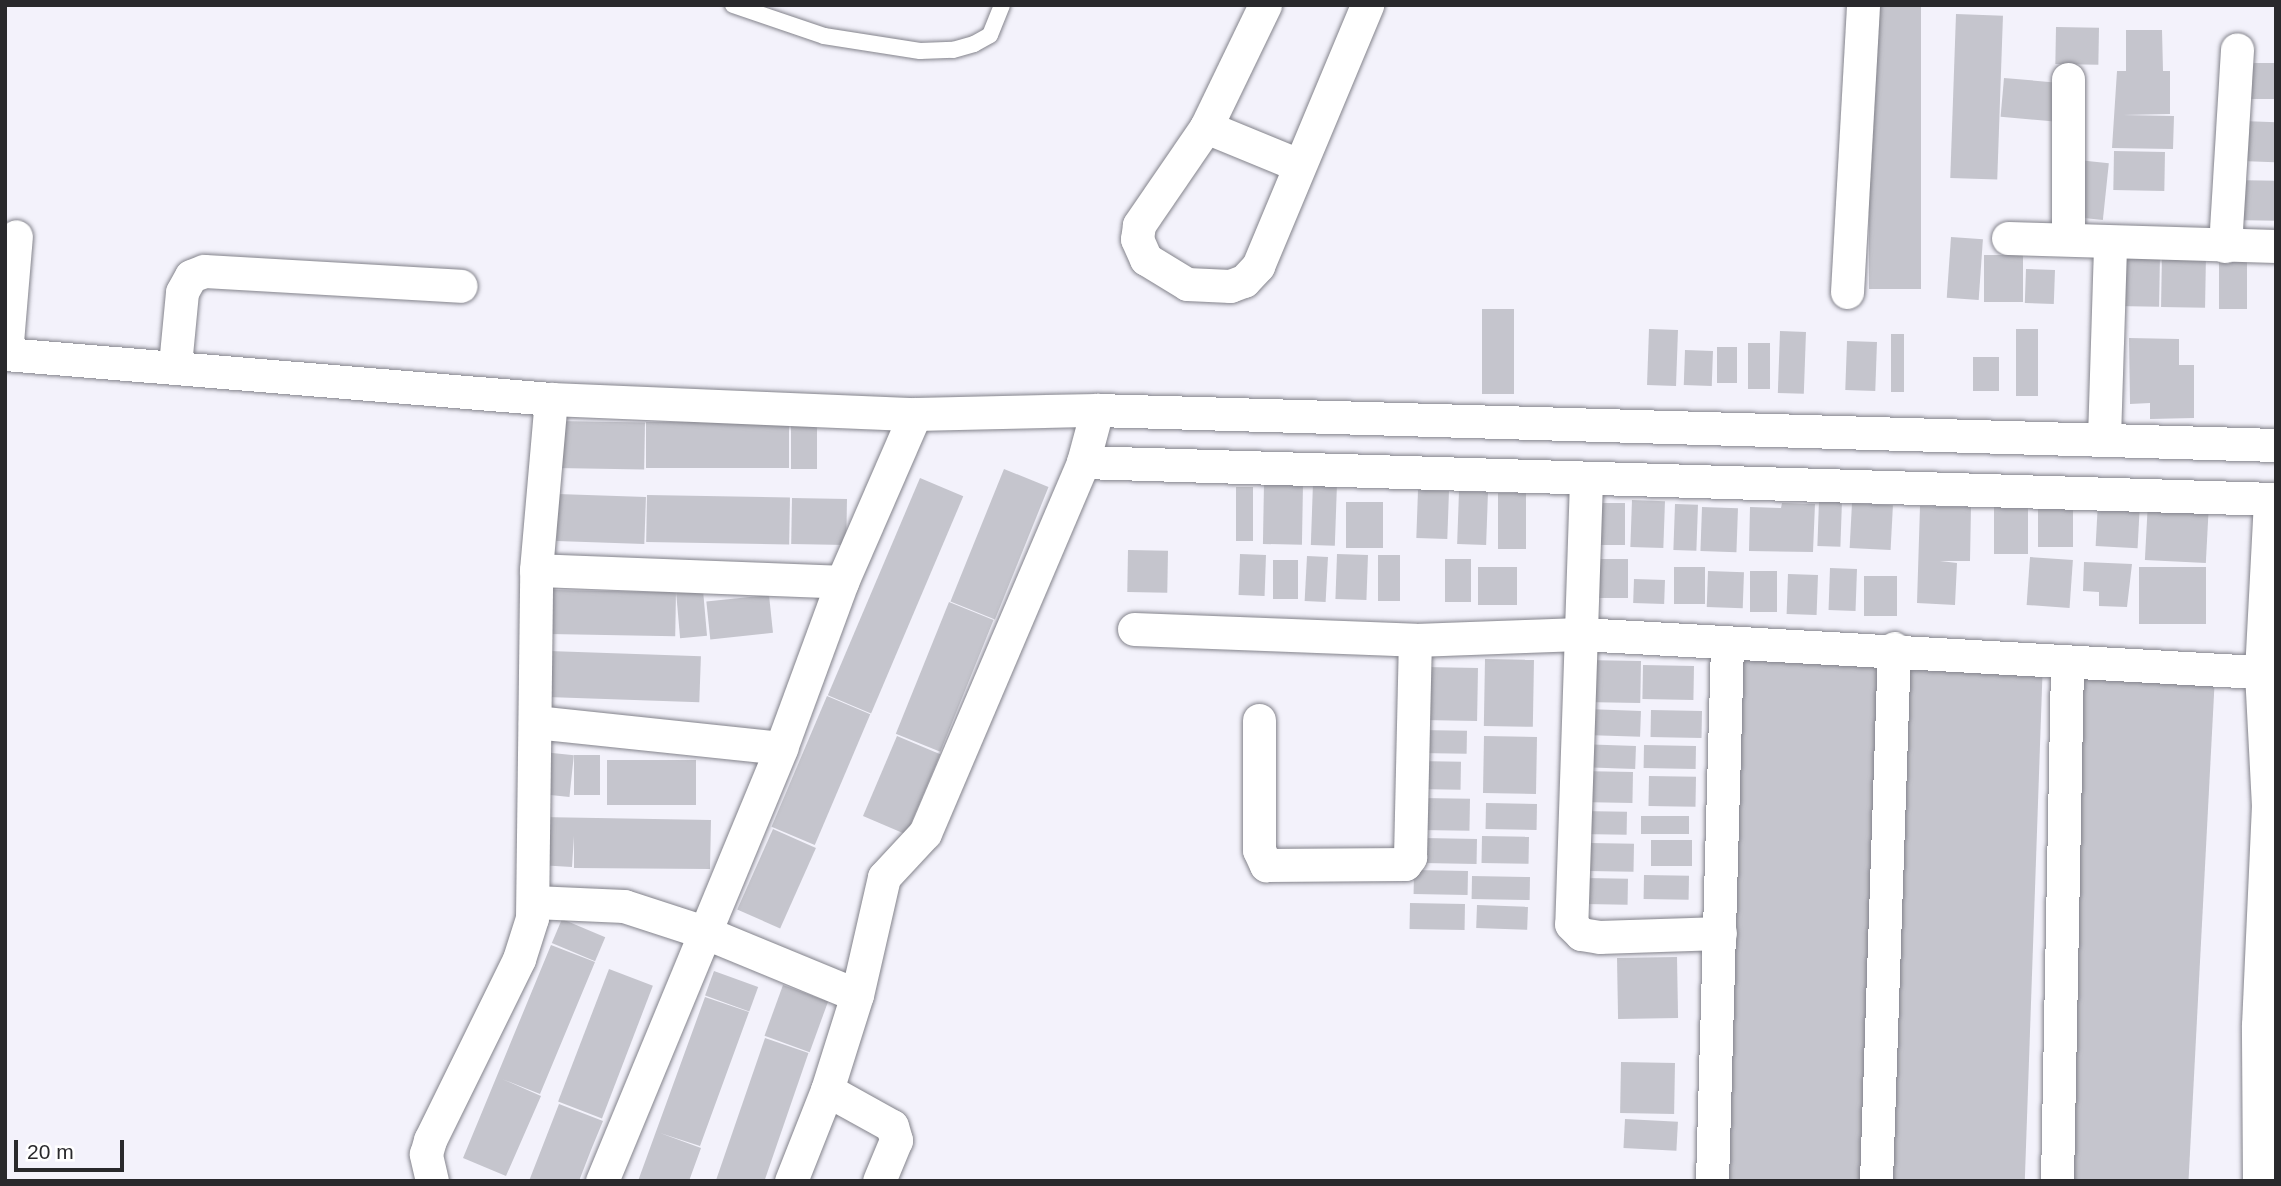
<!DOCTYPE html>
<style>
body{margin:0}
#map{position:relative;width:2281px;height:1186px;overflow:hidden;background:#f3f2fb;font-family:Arial,sans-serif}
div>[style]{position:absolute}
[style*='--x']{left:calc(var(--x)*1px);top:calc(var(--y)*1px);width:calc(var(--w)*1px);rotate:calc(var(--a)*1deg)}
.building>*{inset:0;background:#c5c5cd;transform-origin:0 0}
.roads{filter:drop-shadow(0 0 2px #83838b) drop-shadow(0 0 2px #83838b)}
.service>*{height:16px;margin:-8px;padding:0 8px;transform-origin:8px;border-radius:8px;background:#fff}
.minor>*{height:33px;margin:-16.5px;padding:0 16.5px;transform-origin:16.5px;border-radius:16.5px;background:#fff}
span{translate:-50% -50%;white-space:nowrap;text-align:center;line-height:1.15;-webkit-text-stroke:7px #fff;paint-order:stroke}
.frame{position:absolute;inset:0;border:7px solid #29292c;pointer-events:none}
.scale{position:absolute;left:14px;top:1140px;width:110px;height:32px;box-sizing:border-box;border:4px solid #29292c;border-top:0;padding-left:9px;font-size:21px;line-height:24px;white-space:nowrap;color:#29292c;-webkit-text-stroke:5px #fff;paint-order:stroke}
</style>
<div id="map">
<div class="building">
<div style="left:1869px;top:5px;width:52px;height:284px"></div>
<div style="left:1956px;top:14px;width:47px;height:164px;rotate:2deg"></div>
<div style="left:2056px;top:27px;width:43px;height:37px;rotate:1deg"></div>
<div style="clip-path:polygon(2126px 30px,2162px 30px,2163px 71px,2170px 71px,2170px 114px,2123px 115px,2174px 116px,2173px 149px,2112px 148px,2117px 71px,2126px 71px)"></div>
<div style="left:2243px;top:63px;width:33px;height:36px"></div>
<div style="left:2004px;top:78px;width:62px;height:39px;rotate:5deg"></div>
<div style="left:2243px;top:121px;width:33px;height:40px;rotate:2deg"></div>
<div style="left:2114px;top:151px;width:51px;height:39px;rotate:1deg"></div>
<div style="left:2078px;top:160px;width:31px;height:57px;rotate:6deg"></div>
<div style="left:2231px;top:180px;width:45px;height:40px;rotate:1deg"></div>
<div style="left:1951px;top:237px;width:32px;height:61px;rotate:4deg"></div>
<div style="left:2162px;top:253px;width:44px;height:54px;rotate:1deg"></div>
<div style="left:2116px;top:254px;width:44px;height:52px;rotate:1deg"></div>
<div style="left:1984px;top:255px;width:39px;height:47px"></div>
<div style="left:2247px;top:256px;width:53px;height:28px;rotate:90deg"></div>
<div style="left:2026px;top:269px;width:29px;height:34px;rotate:2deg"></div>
<div style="left:1482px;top:309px;width:32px;height:85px"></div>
<div style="left:1649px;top:329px;width:29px;height:56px;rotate:2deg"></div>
<div style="left:2016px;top:329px;width:22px;height:67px"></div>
<div style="left:1780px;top:331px;width:26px;height:62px;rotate:2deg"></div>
<div style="left:1891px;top:334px;width:13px;height:58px"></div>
<div style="clip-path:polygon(2129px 338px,2179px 339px,2179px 365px,2194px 365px,2194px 418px,2150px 419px,2150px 403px,2130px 404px)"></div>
<div style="left:1847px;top:341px;width:30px;height:49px;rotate:2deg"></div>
<div style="left:1748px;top:343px;width:22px;height:46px"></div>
<div style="left:1717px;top:347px;width:20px;height:36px"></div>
<div style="left:1685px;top:350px;width:28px;height:35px;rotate:2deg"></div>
<div style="left:1973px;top:357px;width:26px;height:34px"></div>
<div style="left:557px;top:421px;width:88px;height:47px;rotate:1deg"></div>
<div style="left:646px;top:422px;width:143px;height:46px"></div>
<div style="left:791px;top:422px;width:26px;height:47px"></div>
<div style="left:1004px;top:469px;width:48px;height:143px;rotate:22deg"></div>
<div style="left:920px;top:478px;width:47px;height:236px;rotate:23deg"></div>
<div style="left:1264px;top:483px;width:39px;height:61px;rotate:1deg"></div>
<div style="left:1313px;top:483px;width:24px;height:62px;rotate:2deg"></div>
<div style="left:1236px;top:487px;width:17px;height:54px"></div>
<div style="left:1418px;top:490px;width:31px;height:48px;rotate:2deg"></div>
<div style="left:1459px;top:491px;width:29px;height:53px;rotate:2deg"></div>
<div style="left:1498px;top:493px;width:28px;height:56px"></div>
<div style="left:1994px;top:493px;width:34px;height:61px"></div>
<div style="left:558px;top:494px;width:88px;height:47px;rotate:2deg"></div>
<div style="left:647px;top:495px;width:143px;height:47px;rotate:1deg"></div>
<div style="left:792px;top:498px;width:55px;height:46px;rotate:1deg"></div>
<div style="left:1632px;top:500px;width:33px;height:47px;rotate:2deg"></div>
<div style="left:1819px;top:500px;width:23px;height:46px;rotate:2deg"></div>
<div style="left:2098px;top:501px;width:42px;height:45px;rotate:3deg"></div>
<div style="left:2148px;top:501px;width:61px;height:59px;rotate:3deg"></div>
<div style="left:1346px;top:502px;width:37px;height:46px"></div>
<div style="left:1599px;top:503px;width:26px;height:42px"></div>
<div style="clip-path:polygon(1782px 503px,1815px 504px,1813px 552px,1749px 551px,1750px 507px,1781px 508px)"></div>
<div style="left:1852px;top:503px;width:41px;height:45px;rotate:3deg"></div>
<div style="left:2038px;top:503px;width:35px;height:44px"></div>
<div style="left:1675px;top:504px;width:23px;height:46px;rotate:2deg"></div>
<div style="clip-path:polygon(1920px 506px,1971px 507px,1970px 561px,1940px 561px,1957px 563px,1955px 605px,1917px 603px)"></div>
<div style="left:1702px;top:507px;width:36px;height:44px;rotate:2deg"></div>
<div style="left:1128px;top:550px;width:40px;height:42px;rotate:1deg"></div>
<div style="left:1240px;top:554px;width:26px;height:41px;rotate:2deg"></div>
<div style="left:1337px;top:554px;width:31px;height:45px;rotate:2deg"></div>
<div style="left:1378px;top:555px;width:22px;height:46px"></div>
<div style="left:1307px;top:556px;width:21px;height:45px;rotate:3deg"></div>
<div style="left:2030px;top:557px;width:43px;height:48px;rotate:4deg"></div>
<div style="left:1445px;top:559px;width:26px;height:43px"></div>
<div style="left:1596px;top:559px;width:32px;height:39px"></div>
<div style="left:1273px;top:560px;width:25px;height:39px"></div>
<div style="clip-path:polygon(2084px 562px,2132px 564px,2127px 607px,2099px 606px,2099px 592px,2083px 591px)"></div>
<div style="left:1478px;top:567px;width:39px;height:38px"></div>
<div style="left:1674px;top:567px;width:31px;height:37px"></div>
<div style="left:2139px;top:567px;width:67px;height:57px"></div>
<div style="left:1830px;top:568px;width:27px;height:42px;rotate:2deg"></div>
<div style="left:1708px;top:571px;width:36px;height:36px;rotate:2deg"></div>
<div style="left:1750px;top:571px;width:27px;height:41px"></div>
<div style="left:1788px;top:574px;width:30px;height:40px;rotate:2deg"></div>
<div style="left:1864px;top:576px;width:33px;height:40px"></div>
<div style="left:1634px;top:579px;width:31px;height:24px;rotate:2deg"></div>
<div style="left:550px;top:590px;width:126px;height:44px;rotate:1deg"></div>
<div style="left:703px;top:590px;width:46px;height:27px;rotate:85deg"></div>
<div style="left:769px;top:595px;width:38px;height:63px;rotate:84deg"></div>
<div style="left:949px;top:602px;width:48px;height:142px;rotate:22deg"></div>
<div style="left:1740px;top:648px;width:139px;height:533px;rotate:2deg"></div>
<div style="left:549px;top:651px;width:152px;height:46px;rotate:2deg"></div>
<div style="left:1903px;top:657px;width:140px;height:524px;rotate:2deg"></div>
<div style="left:1485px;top:659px;width:49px;height:67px;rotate:1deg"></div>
<div style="left:1583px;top:660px;width:58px;height:42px;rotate:1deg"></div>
<div style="left:1643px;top:665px;width:51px;height:34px;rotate:1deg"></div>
<div style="left:1424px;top:667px;width:54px;height:53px;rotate:1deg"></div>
<div style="left:2083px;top:672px;width:132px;height:510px;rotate:3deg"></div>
<div style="left:827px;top:696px;width:47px;height:142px;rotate:23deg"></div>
<div style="left:1587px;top:709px;width:54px;height:26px;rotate:2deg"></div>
<div style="left:1651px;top:710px;width:51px;height:27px;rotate:1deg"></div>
<div style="left:1419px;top:730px;width:48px;height:23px;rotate:1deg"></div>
<div style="left:897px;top:736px;width:47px;height:87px;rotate:23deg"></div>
<div style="left:1484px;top:736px;width:53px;height:57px;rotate:1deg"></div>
<div style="left:1578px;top:744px;width:58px;height:23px;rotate:2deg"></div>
<div style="left:1644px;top:745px;width:52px;height:23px;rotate:1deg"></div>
<div style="left:543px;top:752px;width:31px;height:42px;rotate:6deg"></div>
<div style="left:574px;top:755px;width:26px;height:40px"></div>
<div style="left:607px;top:760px;width:89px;height:45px"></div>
<div style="left:1417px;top:761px;width:44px;height:28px;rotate:1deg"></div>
<div style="left:1579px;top:771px;width:54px;height:31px;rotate:1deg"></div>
<div style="left:1649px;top:776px;width:47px;height:30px;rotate:1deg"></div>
<div style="left:1421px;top:798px;width:49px;height:32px;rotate:1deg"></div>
<div style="left:1486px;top:803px;width:51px;height:26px;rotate:1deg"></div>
<div style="left:1580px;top:811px;width:47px;height:23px;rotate:1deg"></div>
<div style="left:1641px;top:816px;width:48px;height:18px"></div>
<div style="clip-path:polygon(540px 817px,711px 820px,710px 869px,574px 868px,574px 836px,572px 867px,538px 865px)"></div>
<div style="left:773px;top:829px;width:47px;height:88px;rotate:24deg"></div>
<div style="left:1482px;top:836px;width:47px;height:27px;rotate:1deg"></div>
<div style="left:1424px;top:838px;width:53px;height:25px;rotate:1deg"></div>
<div style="left:1651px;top:840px;width:41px;height:26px"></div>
<div style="left:1590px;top:843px;width:44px;height:28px;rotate:1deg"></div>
<div style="left:1414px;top:870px;width:54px;height:24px;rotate:1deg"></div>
<div style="left:1644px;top:875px;width:45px;height:24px;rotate:1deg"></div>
<div style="left:1472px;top:876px;width:58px;height:23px;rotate:1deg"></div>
<div style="left:1585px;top:878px;width:43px;height:26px;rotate:1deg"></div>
<div style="left:1410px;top:903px;width:55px;height:26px;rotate:1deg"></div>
<div style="left:1477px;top:905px;width:51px;height:23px;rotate:2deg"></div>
<div style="left:562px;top:919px;width:47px;height:26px;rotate:23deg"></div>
<div style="clip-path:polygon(551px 945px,595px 962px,540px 1094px,502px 1079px,541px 1096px,506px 1176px,463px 1158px)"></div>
<div style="left:1677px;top:957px;width:61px;height:60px;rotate:89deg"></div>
<div style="left:609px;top:969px;width:47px;height:142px;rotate:21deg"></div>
<div style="left:714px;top:971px;width:47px;height:26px;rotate:20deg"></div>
<div style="left:783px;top:985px;width:48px;height:54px;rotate:20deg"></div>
<div style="clip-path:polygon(705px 997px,749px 1012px,700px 1146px,660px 1133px,701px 1148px,689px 1181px,638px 1181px)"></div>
<div style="left:765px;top:1038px;width:46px;height:151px;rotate:19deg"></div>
<div style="left:1621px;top:1062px;width:54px;height:51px;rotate:1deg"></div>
<div style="clip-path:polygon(559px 1104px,603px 1121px,591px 1150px,579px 1181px,529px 1181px)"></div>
<div style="left:1625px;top:1119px;width:53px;height:29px;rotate:3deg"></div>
</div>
<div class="roads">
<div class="service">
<div style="--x:733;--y:5;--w:96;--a:18.8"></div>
<div style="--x:824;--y:36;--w:97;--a:8.9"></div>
<div style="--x:920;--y:51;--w:33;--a:-2"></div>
<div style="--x:953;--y:50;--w:22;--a:-16"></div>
<div style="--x:974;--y:44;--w:18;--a:-29"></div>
<div style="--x:990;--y:35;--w:32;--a:-68"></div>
</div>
<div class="minor">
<div style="--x:1265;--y:5;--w:136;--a:115.8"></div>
<div style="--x:1206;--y:127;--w:119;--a:124.4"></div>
<div style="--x:1139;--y:225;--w:14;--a:98"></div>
<div style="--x:1137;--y:239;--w:22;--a:66"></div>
<div style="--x:1146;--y:259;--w:48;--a:31.4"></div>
<div style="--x:1187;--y:284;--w:43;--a:2.7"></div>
<div style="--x:1230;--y:286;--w:15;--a:-20"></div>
<div style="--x:1244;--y:281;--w:21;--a:-47"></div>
<div style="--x:1258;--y:266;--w:283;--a:-67.3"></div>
<div style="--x:1206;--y:127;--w:100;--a:22.4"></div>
<div style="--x:2068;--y:237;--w:158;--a:-90"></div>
<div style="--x:2008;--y:238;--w:268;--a:1.7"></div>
<div style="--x:2225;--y:246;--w:197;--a:-86.5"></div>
<div style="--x:1847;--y:292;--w:287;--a:-86.8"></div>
<div style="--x:5;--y:354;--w:548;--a:4.71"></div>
<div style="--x:6;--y:354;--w:118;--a:-85.2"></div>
<div style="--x:175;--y:365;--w:73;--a:-84.5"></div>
<div style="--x:182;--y:292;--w:18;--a:-61"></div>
<div style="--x:191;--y:276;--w:14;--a:-21"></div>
<div style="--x:204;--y:271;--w:257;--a:3.3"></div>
<div style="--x:2104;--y:438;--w:196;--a:-88.2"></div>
<div style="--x:1083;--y:462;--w:1194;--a:1.78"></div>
<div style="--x:1586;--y:480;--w:444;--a:91.9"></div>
<div style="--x:1571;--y:924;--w:14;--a:45"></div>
<div style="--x:1581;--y:934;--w:19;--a:9"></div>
<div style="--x:1600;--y:937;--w:120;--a:-1.9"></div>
<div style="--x:536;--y:570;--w:306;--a:2.2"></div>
<div style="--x:1134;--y:629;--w:281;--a:2.2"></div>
<div style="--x:1415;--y:640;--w:165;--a:-2.1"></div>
<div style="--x:1580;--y:634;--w:697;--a:3.21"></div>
<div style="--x:1259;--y:720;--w:130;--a:90"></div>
<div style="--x:1259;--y:850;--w:17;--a:65"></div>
<div style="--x:1266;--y:865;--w:139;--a:-0.4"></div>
<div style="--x:1405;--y:864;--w:9;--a:-54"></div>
<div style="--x:1410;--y:857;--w:217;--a:-88.7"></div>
<div style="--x:535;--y:722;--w:247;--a:6"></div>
<div style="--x:534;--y:902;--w:90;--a:2.5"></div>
<div style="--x:624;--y:906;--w:84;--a:18"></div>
<div style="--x:704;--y:932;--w:165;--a:22.4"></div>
<div style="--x:827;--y:1090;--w:74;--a:29"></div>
<div style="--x:892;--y:1126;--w:15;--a:74"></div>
<div style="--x:896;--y:1140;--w:44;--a:112.5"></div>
<div style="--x:432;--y:1181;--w:28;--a:-103"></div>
<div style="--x:426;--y:1154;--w:15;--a:-74"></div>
<div style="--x:430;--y:1140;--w:202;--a:-63.8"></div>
<div style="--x:519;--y:959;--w:43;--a:-72.4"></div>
<div style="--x:532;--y:918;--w:348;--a:-89.3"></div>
<div style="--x:536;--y:570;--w:172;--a:-85"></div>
<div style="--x:551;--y:399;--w:364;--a:2.4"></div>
<div style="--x:915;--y:414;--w:182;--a:-1.3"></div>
<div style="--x:1097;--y:410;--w:1180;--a:1.7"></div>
<div style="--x:602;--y:1181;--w:469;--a:-67.5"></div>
<div style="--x:781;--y:748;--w:177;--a:-69.8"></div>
<div style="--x:842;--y:582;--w:183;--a:-66.5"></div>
<div style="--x:791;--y:1181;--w:98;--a:-68.4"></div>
<div style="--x:827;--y:1090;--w:100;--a:-72.5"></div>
<div style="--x:857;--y:995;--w:121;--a:-77.1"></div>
<div style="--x:884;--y:877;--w:60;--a:-47"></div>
<div style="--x:925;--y:833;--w:403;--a:-66.9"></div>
<div style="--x:1083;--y:462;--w:54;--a:-74.9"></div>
<div style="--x:1712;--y:1181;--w:536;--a:-88.4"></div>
<div style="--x:1876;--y:1181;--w:533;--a:-88.07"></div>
<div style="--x:2057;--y:1181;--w:518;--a:-88.89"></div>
<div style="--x:2259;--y:1181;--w:156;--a:-90.4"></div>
<div style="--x:2258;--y:1025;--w:219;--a:-87.4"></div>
<div style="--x:2268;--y:806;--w:134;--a:-93"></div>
<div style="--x:2261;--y:672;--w:173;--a:-87"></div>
</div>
</div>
<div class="frame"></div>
<div class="scale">20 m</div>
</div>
